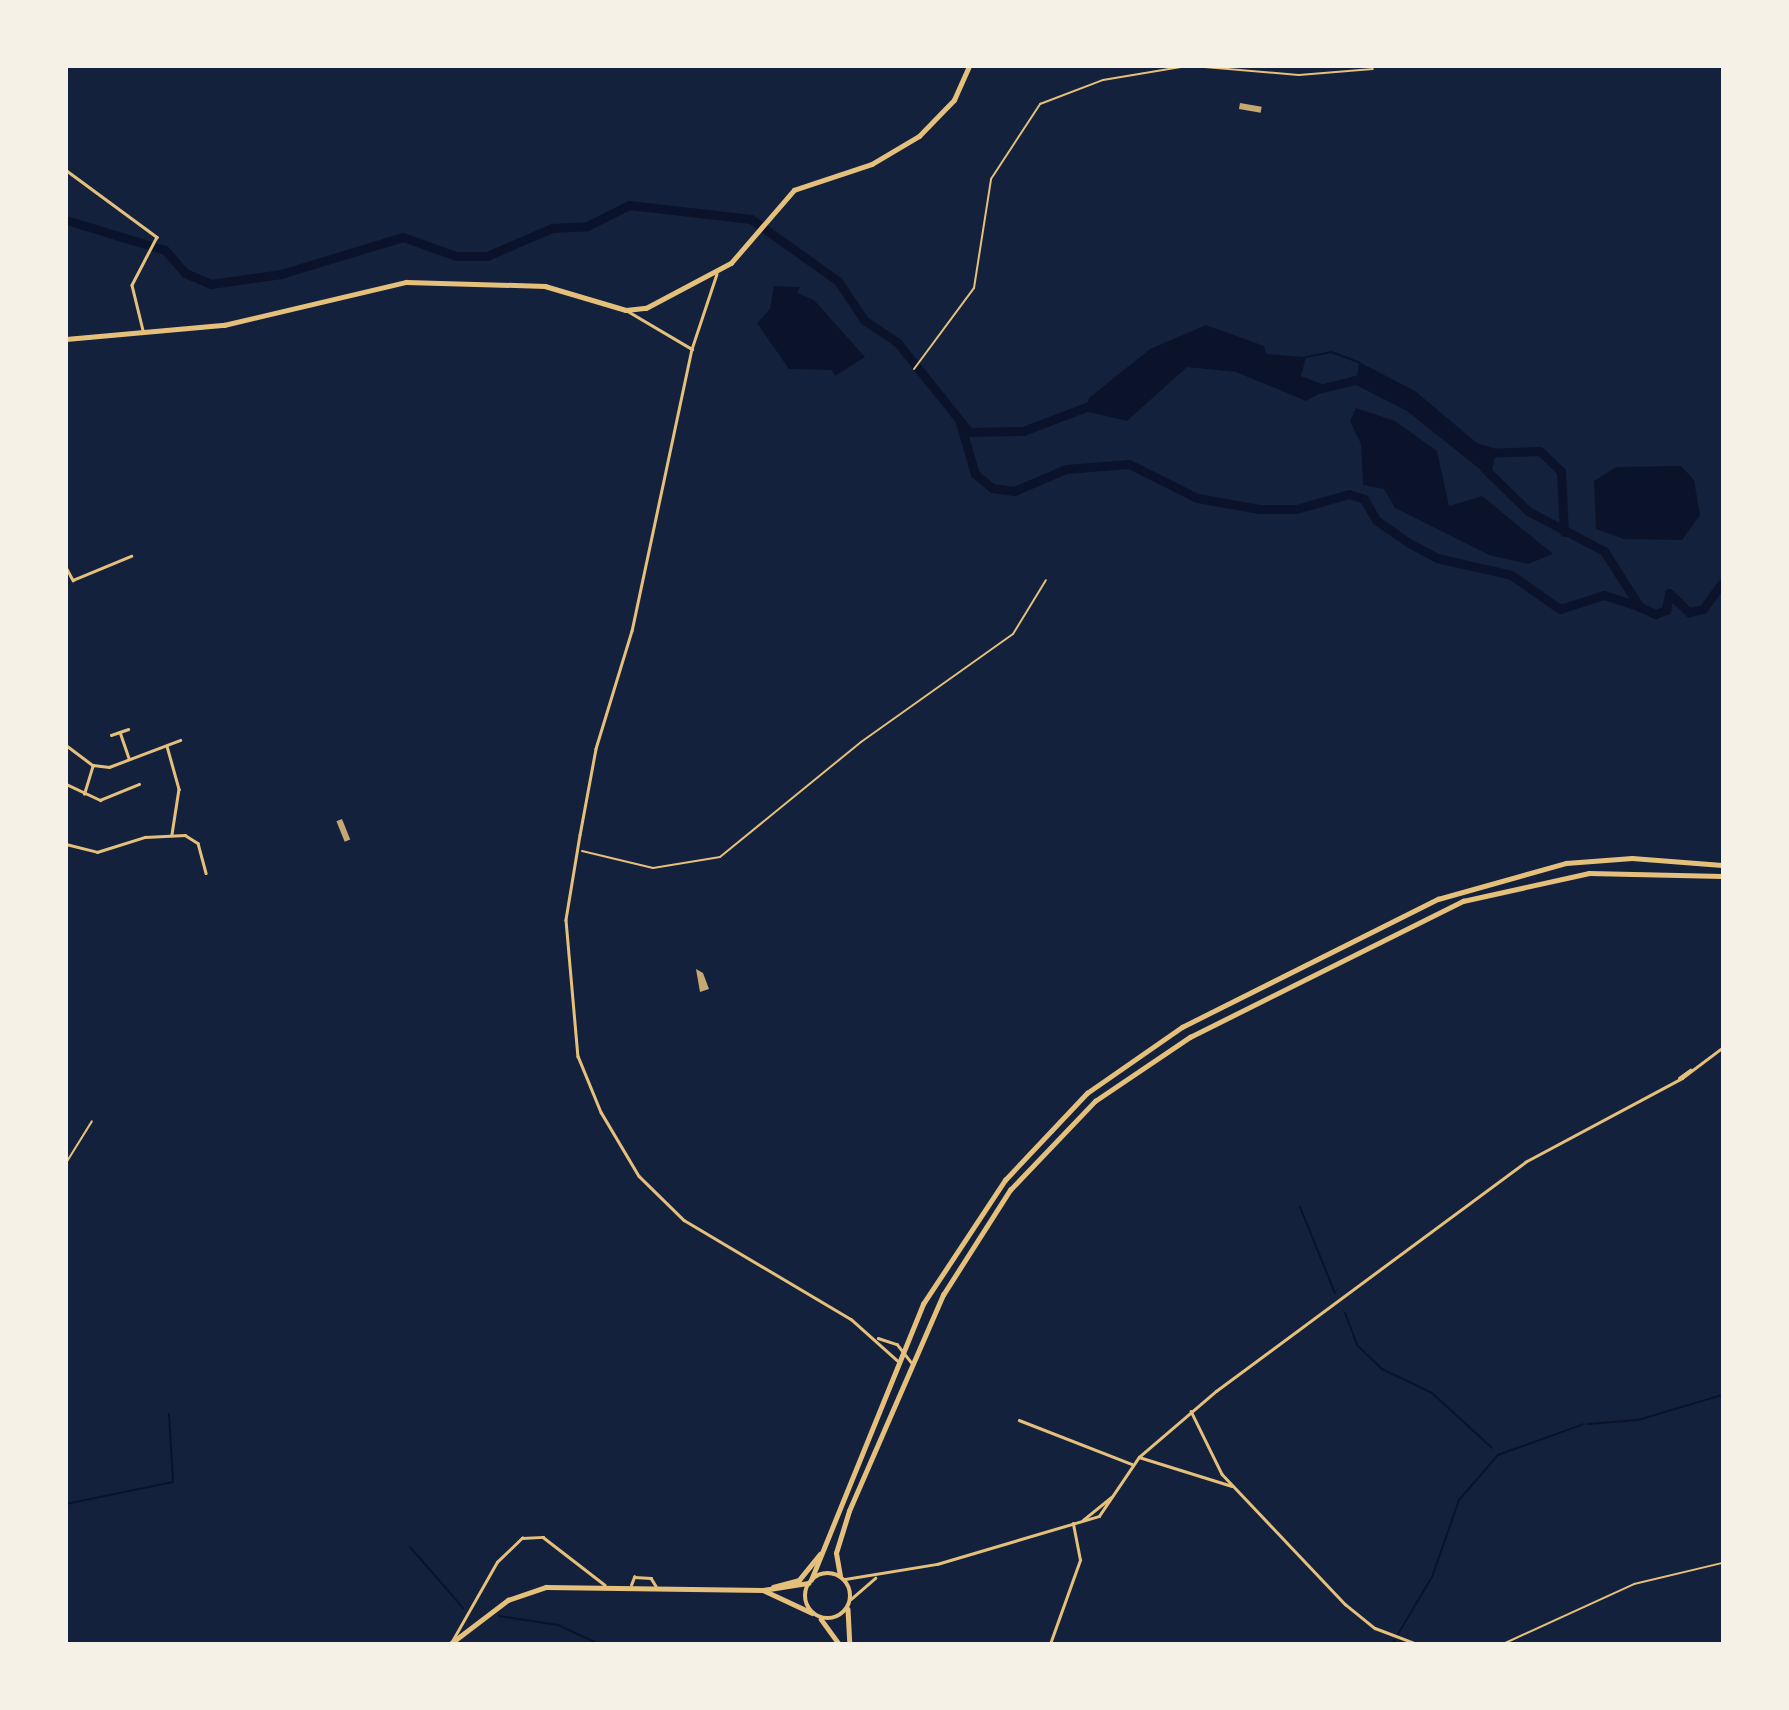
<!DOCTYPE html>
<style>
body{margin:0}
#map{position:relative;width:1789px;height:1710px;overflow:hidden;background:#14213d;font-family:"PT Sans Narrow",sans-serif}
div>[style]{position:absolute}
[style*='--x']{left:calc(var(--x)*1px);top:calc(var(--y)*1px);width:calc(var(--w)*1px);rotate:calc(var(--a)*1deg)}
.water>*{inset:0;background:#0b132b}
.stream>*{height:2px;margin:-1px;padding:0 1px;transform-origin:1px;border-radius:1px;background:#0b132b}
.river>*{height:9px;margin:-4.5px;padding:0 4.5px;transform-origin:4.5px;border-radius:4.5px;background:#0b132b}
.building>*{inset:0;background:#c6a872;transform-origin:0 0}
.path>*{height:2px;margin:-1px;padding:0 1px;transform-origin:1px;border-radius:1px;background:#e5c07b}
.minor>*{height:2.5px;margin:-1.25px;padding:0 1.25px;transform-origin:1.25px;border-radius:1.25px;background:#e5c07b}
.secondary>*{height:4.5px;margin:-2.25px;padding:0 2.25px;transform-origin:2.25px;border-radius:2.25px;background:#e5c07b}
.trunk>*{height:4.5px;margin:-2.25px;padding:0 2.25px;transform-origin:2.25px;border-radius:2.25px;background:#e5c07b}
.trunk>.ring{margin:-2.25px;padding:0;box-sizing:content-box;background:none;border:4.5px solid #e5c07b;border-radius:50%}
span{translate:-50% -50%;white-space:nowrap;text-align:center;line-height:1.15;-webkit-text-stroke:7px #f6f1e7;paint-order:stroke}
.frame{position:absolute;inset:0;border:68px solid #f6f1e7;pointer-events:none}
</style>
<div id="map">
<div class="water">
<div style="clip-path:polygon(774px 286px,800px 287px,797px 293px,814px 300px,865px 357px,835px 376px,832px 370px,789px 369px,757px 323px,770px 309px)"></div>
<div style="clip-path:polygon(1206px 325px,1264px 346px,1266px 354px,1306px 357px,1301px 376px,1322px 384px,1320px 393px,1306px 401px,1236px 372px,1187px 367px,1127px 421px,1085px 411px,1089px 398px,1150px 349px)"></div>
<div style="clip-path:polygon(1359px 362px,1415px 391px,1477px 443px,1496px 449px,1491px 478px,1407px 411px,1356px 385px)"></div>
<div style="clip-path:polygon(1356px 408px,1395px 421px,1437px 451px,1449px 506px,1482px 496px,1553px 554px,1528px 564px,1489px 555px,1395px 508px,1384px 489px,1363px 485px,1361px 444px,1350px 421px)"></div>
<div style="clip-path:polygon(1681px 466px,1694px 480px,1700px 515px,1682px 540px,1624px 539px,1596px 529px,1594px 481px,1616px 467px)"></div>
</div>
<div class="stream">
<div style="--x:1306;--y:357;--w:25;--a:-11"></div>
<div style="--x:1331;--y:352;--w:30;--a:20"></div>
<div style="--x:1300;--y:1207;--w:93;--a:67.9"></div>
<div style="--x:1345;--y:1313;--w:34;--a:69"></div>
<div style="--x:1357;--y:1345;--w:35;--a:44"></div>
<div style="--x:1382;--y:1369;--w:55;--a:25.6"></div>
<div style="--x:1432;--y:1393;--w:81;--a:42.5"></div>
<div style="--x:1588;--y:1424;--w:50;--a:-4.6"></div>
<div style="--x:1638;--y:1420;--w:88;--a:-16.6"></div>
<div style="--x:1498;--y:1455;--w:91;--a:-19.8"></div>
<div style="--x:66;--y:1504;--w:109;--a:-11.6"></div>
<div style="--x:173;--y:1482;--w:68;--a:-93.4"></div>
<div style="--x:410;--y:1547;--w:81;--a:49"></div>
<div style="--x:499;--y:1616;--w:60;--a:8.7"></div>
<div style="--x:558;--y:1625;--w:45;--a:24.9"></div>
<div style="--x:1398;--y:1634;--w:66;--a:-59.2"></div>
<div style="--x:1432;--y:1577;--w:82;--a:-70.7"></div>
<div style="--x:1459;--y:1500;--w:60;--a:-49.1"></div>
<div style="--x:1392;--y:1644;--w:5;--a:-53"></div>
</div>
<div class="river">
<div style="--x:66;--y:220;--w:103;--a:16.9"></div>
<div style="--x:165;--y:250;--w:30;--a:49"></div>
<div style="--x:185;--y:273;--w:28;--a:23"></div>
<div style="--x:211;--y:284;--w:71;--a:-8.1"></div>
<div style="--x:281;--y:274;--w:127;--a:-16.9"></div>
<div style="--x:403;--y:237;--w:56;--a:19.7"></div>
<div style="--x:456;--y:256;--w:31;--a:0"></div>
<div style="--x:487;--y:256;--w:71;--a:-23.3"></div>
<div style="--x:552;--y:228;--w:35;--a:-3"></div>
<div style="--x:587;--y:226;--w:47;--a:-26.6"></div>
<div style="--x:629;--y:205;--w:123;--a:6.5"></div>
<div style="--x:751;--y:219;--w:107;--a:35.5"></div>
<div style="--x:838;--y:281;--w:47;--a:56.3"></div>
<div style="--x:864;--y:320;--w:40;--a:34"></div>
<div style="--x:897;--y:342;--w:115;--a:51.3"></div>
<div style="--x:969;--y:432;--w:54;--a:-1.1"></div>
<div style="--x:1023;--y:431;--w:76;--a:-20.8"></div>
<div style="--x:1311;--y:391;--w:58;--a:-14"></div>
<div style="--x:960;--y:423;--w:53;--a:73.6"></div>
<div style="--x:975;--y:474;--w:22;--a:39"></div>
<div style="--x:992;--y:488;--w:22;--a:8"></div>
<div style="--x:1014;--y:491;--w:56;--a:-22.9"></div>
<div style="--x:1066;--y:469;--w:63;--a:-4.5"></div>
<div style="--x:1129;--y:464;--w:76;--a:26.6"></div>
<div style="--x:1197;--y:498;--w:63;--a:10.1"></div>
<div style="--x:1259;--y:509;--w:37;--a:0"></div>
<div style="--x:1296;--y:509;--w:55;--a:-15.8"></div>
<div style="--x:1349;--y:494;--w:16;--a:18"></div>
<div style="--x:1364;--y:499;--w:24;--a:60"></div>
<div style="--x:1376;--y:520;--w:40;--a:34.9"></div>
<div style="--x:1409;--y:543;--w:32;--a:28"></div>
<div style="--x:1437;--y:558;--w:76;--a:12.9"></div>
<div style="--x:1511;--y:575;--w:60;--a:34.8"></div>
<div style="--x:1560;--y:609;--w:46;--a:-17.7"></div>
<div style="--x:1604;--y:595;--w:38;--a:18"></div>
<div style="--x:1485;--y:453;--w:55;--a:-2.1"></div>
<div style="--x:1540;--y:451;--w:29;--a:44"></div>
<div style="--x:1561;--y:471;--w:61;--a:87.2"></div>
<div style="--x:1484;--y:468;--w:62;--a:44.3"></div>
<div style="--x:1528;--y:511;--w:86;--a:27.8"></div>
<div style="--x:1604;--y:551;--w:67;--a:57.3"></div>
<div style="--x:1640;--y:607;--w:17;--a:25"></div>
<div style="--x:1655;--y:614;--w:12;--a:-20"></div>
<div style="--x:1666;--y:610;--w:17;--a:-80"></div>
<div style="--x:1669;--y:593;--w:28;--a:44"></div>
<div style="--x:1689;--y:612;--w:14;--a:-12"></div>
<div style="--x:1703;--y:609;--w:32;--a:-54"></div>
</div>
<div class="building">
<div style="left:1240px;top:103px;width:22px;height:6px;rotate:10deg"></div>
<div style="left:342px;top:819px;width:22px;height:6px;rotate:68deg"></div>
<div style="clip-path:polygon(696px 969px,703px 973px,709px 989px,700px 992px)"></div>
</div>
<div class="path">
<div style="--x:1193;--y:66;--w:106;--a:4.9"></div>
<div style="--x:1299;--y:75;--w:74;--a:-4.6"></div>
<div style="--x:914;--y:369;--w:101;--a:-53.5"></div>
<div style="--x:974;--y:288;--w:110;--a:-81.1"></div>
<div style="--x:991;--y:179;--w:90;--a:-56.8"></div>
<div style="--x:1040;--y:104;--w:67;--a:-20.9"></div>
<div style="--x:1103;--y:80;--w:85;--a:-9.5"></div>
<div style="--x:582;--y:851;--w:73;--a:13.5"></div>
<div style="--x:653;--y:868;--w:68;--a:-9.3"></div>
<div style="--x:720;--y:857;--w:182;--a:-39.2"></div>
<div style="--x:861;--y:742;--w:186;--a:-35.4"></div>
<div style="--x:1013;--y:634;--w:63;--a:-58.6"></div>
<div style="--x:66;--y:1163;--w:49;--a:-58.2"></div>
<div style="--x:1503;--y:1644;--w:144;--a:-24.6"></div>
<div style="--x:1634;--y:1584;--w:90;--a:-13.4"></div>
</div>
<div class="minor">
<div style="--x:66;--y:170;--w:113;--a:36.4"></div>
<div style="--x:157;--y:237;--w:54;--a:117.5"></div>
<div style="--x:132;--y:285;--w:46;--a:76.3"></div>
<div style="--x:717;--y:274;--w:79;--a:108.4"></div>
<div style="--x:692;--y:349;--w:288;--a:102"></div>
<div style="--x:632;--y:631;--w:123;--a:107"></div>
<div style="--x:596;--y:749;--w:87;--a:100.5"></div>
<div style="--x:580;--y:835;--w:86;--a:99.4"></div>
<div style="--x:566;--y:920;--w:137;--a:85"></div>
<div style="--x:578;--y:1056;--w:61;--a:67.7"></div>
<div style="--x:601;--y:1112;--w:74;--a:59.3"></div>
<div style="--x:639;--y:1176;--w:63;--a:44.4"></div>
<div style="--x:684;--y:1220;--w:194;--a:30.7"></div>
<div style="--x:851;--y:1319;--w:62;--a:41.7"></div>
<div style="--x:626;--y:310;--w:77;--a:30.6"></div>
<div style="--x:66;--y:567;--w:15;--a:62"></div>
<div style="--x:73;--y:580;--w:63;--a:-22.5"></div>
<div style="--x:120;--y:732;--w:28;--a:71"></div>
<div style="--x:111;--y:735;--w:18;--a:-19"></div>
<div style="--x:66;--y:745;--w:34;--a:37"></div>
<div style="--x:93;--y:765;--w:16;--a:7"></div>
<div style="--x:109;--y:767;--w:76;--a:-20.8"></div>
<div style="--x:167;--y:746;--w:45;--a:74.4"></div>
<div style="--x:179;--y:789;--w:46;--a:98.8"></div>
<div style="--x:66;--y:784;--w:38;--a:25"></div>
<div style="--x:100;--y:800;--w:42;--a:-22.3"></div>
<div style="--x:84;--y:794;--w:30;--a:-73"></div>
<div style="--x:66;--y:844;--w:32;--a:14"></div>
<div style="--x:97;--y:852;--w:50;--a:-17.4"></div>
<div style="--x:145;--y:837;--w:40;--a:-2.9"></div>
<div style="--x:185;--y:835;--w:15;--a:32"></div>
<div style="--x:198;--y:843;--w:31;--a:75"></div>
<div style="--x:1679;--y:1078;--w:14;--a:-36"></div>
<div style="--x:878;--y:1338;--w:20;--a:18"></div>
<div style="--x:897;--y:1344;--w:23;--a:52"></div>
<div style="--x:1191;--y:1411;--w:70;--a:63.8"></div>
<div style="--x:1222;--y:1474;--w:179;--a:46.6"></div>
<div style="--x:1345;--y:1604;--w:38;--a:39"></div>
<div style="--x:1375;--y:1628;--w:45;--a:20.9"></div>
<div style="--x:1019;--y:1420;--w:121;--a:21.3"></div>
<div style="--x:1139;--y:1457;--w:97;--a:17.3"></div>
<div style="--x:1083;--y:1520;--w:36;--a:-39"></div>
<div style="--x:845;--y:1579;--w:93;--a:-9.3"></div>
<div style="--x:937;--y:1564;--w:169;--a:-16.5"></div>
<div style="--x:1099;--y:1516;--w:71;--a:-55.9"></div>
<div style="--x:1139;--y:1457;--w:101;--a:-40.6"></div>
<div style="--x:1216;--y:1391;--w:385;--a:-36.5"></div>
<div style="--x:1525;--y:1162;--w:178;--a:-28.1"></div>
<div style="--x:1682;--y:1078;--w:50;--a:-36.9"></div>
<div style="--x:631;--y:1585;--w:9;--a:-69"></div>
<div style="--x:634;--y:1577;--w:17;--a:3"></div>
<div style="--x:651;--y:1578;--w:9;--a:58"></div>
<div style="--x:851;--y:1599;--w:32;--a:-41"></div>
<div style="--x:451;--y:1643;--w:93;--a:-60.4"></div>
<div style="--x:497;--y:1562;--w:35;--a:-44"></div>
<div style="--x:522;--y:1538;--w:21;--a:-3"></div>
<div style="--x:543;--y:1537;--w:78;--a:37.7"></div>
<div style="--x:1050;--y:1644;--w:89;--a:-70.3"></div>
<div style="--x:1080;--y:1560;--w:37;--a:-101"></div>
</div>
<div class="secondary">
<div style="--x:66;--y:339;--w:159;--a:-5.1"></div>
<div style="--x:224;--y:325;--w:187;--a:-13.3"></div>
<div style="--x:406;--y:282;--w:139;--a:1.6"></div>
<div style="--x:545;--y:286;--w:84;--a:16.5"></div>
<div style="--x:626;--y:310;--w:20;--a:-6"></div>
<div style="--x:646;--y:308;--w:96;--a:-27.9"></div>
<div style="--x:731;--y:263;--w:96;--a:-49.2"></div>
<div style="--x:794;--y:190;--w:82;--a:-18.4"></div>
<div style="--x:872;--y:164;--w:55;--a:-30.8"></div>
<div style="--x:919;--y:136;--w:50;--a:-45.8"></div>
<div style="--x:954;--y:100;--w:37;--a:-66"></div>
<div style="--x:773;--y:1587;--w:27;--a:-15"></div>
<div style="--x:799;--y:1580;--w:33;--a:-51"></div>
<div style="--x:763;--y:1590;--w:54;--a:25.1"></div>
<div style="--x:450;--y:1644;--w:73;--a:-37.2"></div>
<div style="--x:508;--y:1600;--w:40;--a:-18.9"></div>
<div style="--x:546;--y:1587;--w:217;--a:0.8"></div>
<div style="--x:763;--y:1590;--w:46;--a:-8.8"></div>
</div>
<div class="trunk">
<div class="ring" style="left:805px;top:1573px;width:41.5px;height:41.5px"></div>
<div style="--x:840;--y:1576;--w:23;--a:-100"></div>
<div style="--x:836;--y:1553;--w:44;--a:-72.8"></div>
<div style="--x:849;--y:1511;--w:236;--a:-66.5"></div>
<div style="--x:943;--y:1295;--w:125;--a:-57.5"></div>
<div style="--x:1010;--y:1190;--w:123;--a:-46.3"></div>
<div style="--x:1095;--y:1101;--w:115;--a:-34"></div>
<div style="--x:1190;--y:1037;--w:305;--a:-26.5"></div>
<div style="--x:1463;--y:901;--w:129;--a:-12.5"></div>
<div style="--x:1589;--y:873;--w:133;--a:1.3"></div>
<div style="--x:811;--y:1580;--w:298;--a:-67.9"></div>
<div style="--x:923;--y:1304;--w:149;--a:-56.5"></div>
<div style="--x:1005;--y:1180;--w:120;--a:-46.7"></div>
<div style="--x:1087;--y:1093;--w:116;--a:-34.8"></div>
<div style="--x:1182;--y:1027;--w:286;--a:-26.6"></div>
<div style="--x:1438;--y:899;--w:133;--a:-15.7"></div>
<div style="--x:1566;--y:863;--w:66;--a:-4.3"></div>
<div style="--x:1632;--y:858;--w:90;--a:4.4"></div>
<div style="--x:848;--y:1609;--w:35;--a:87"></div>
<div style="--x:821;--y:1619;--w:31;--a:54"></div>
</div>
<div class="frame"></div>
</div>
